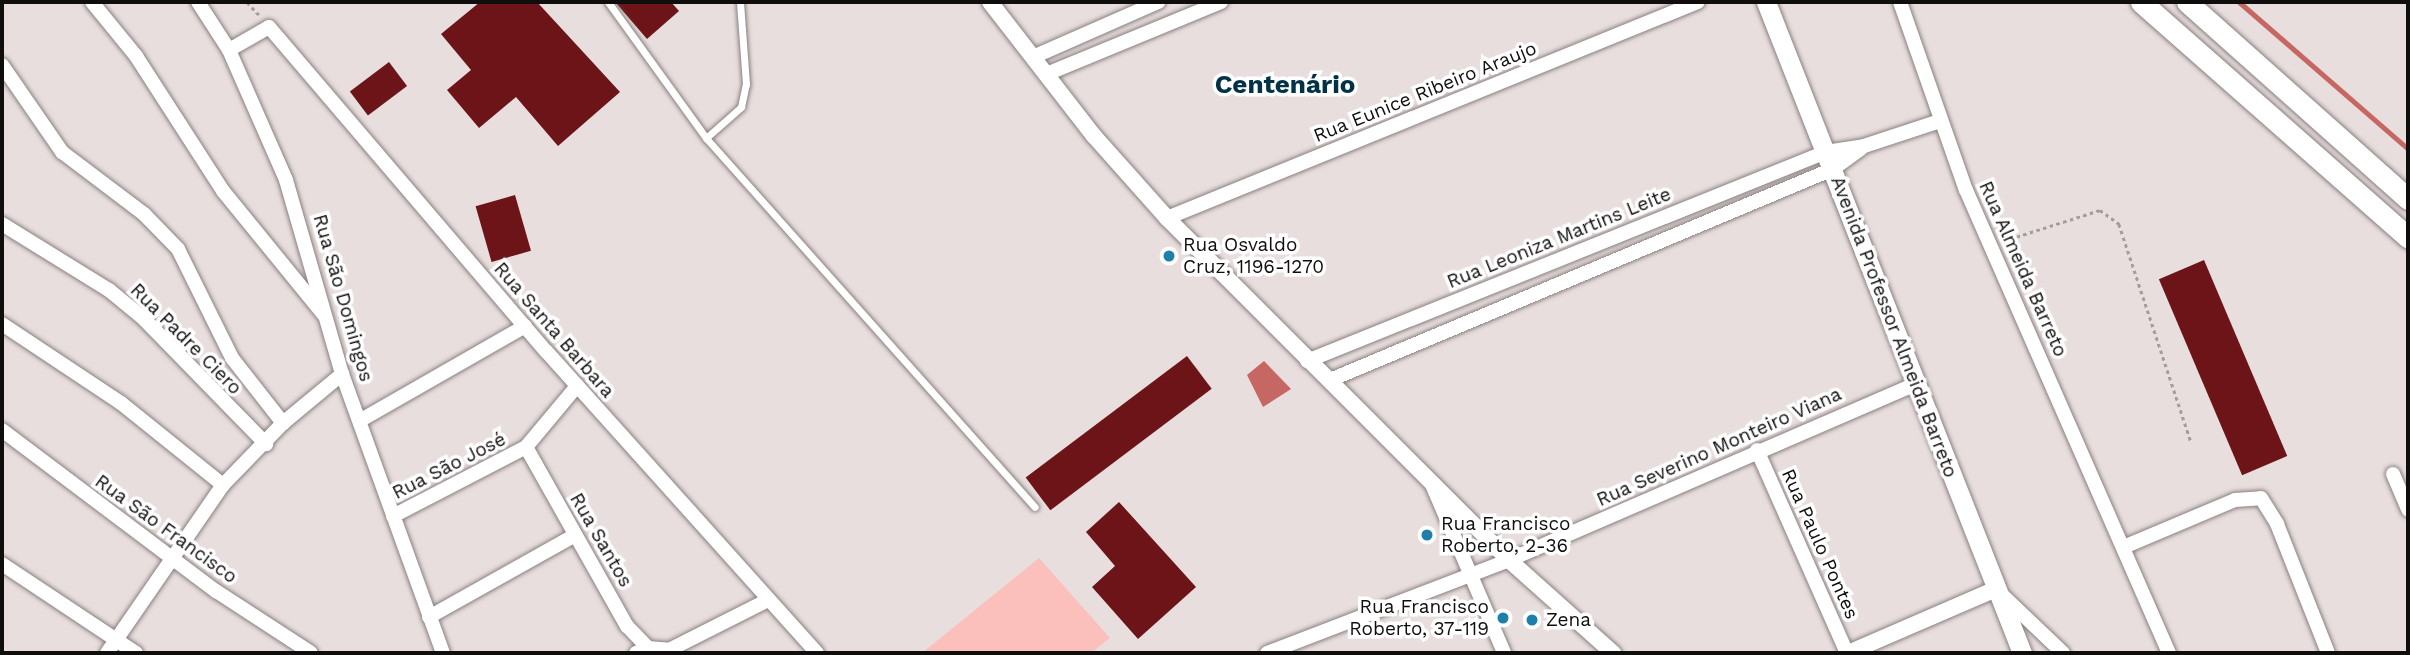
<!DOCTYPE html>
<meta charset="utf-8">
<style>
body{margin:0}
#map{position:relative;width:2410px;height:655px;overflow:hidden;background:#e8dedd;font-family:"Work Sans",sans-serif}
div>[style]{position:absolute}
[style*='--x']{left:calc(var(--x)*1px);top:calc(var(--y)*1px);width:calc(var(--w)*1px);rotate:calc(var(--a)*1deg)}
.green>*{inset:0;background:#fbc0bc}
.water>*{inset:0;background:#c66763}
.stream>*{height:5px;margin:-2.5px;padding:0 2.5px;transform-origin:2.5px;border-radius:2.5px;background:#c66763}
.building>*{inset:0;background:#6c1418;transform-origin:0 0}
.path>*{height:2.5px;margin-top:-1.25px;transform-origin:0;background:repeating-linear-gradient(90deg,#a59d9d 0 3.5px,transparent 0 7px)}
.roads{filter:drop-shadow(0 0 2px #898080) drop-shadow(0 0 2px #898080)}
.service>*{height:7px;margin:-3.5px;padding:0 3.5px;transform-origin:3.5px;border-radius:3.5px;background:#fff}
.minor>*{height:14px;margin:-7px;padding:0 7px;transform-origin:7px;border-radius:7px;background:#fff}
.tertiary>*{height:16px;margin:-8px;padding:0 8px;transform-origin:8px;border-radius:8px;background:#fff}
.secondary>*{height:19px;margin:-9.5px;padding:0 9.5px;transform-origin:9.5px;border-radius:9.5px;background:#fff}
.primary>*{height:21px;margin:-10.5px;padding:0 10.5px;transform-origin:10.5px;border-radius:10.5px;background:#fff}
.dots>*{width:19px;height:19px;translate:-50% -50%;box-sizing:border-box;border:4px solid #fff;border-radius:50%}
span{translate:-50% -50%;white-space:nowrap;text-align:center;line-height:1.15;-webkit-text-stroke:7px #fff;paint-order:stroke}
.street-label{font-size:19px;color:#100d0d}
.poi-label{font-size:19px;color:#100d0d}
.left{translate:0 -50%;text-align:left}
.right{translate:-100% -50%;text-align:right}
.district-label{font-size:26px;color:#033246;font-weight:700}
.frame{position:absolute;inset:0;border:4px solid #100d0d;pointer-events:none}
</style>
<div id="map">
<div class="green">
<div style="clip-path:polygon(1039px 558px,1110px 638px,1091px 653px,922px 653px)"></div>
</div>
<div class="water">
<div style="clip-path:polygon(1264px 361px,1291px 389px,1263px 407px,1247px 375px)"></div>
</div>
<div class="stream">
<div style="--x:2239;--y:2;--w:224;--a:41"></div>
</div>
<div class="building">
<div style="clip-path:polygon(480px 2px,537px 2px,620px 92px,558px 146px,516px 97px,479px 128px,447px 90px,471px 70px,441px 34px)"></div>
<div style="clip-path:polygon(615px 2px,671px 2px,679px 11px,647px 39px)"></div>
<div style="left:389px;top:62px;width:30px;height:49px;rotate:53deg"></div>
<div style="left:515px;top:195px;width:58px;height:41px;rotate:74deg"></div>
<div style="left:2204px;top:260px;width:213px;height:49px;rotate:67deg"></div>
<div style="left:1187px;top:356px;width:41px;height:202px;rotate:53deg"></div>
<div style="clip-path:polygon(1119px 502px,1196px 587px,1138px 639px,1092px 587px,1115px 566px,1086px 532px)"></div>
</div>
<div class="path">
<div style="--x:247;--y:2;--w:19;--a:47"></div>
<div style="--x:2003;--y:241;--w:102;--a:-17.7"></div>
<div style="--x:2100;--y:210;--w:24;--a:36"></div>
<div style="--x:2119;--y:224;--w:230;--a:71.7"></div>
</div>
<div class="roads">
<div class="service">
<div style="--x:608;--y:2;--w:168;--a:54.2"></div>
<div style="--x:706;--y:138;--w:494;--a:48.3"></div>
<div style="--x:706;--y:138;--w:47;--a:-41.5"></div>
<div style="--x:741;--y:107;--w:24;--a:-78"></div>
<div style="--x:746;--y:84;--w:82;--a:-94.2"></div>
</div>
<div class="minor">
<div style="--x:92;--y:2;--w:70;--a:50.8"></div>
<div style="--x:136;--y:56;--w:161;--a:57.2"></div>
<div style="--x:223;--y:191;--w:160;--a:50.8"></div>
<div style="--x:198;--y:2;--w:57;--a:57.1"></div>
<div style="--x:229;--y:50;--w:142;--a:66.3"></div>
<div style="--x:286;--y:180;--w:202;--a:73.9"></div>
<div style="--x:342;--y:374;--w:297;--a:70.1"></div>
<div style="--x:1900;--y:2;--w:199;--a:70.7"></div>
<div style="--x:1966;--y:190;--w:506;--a:66.33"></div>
<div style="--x:229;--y:50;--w:46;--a:-29.9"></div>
<div style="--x:269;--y:27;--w:426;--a:49.5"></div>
<div style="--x:546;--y:351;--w:406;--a:48.1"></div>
<div style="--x:1033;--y:57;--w:137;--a:-23.7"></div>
<div style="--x:2;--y:65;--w:106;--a:55.4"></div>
<div style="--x:62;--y:152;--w:103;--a:37.1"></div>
<div style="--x:144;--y:214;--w:49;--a:45.8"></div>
<div style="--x:178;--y:249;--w:122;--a:63.6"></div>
<div style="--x:232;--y:358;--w:83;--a:51.9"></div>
<div style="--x:1049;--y:73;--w:186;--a:-22.4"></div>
<div style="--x:1167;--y:218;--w:573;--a:-22.14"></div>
<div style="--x:2;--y:224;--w:126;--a:31.7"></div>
<div style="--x:109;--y:290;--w:45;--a:39.6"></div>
<div style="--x:144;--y:319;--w:175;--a:45.7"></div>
<div style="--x:2;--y:324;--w:143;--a:33.6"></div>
<div style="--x:121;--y:403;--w:131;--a:38.8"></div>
<div style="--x:1307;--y:361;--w:560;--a:-21.93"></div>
<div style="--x:1826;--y:152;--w:38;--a:-9"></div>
<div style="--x:1864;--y:146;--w:80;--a:-18.2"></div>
<div style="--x:1330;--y:380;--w:545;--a:-22.76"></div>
<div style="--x:1833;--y:169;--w:34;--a:-36"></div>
<div style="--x:361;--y:420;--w:189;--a:-29.8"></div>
<div style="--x:2;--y:430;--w:268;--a:37"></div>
<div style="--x:216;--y:591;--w:113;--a:33.1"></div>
<div style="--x:526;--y:447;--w:206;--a:60.6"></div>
<div style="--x:627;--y:626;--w:30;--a:46"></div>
<div style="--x:1757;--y:450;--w:222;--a:66.1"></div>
<div style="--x:2393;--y:474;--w:39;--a:67"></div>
<div style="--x:1433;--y:487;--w:181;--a:66.8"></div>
<div style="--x:393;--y:516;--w:150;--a:-27.4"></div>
<div style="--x:526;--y:447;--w:80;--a:-50.1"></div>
<div style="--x:2126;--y:546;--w:118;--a:-22.9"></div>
<div style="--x:2235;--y:500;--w:26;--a:-4"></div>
<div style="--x:2261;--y:498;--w:31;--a:58"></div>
<div style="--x:2277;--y:524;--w:139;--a:68.4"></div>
<div style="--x:2;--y:564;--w:161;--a:33.6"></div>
<div style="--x:1998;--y:591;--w:90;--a:43.6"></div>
<div style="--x:429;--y:617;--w:167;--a:-29.3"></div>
<div style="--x:107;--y:653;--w:204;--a:-55.4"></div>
<div style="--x:223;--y:485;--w:86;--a:-45.9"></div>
<div style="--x:283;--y:423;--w:77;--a:-39.7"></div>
<div style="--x:636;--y:653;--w:13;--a:-23"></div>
<div style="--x:648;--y:648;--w:21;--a:5"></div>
<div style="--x:669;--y:650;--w:111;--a:-26.8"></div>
<div style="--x:1267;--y:653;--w:259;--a:-21"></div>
<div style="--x:1509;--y:560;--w:440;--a:-23.4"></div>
</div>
<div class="tertiary">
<div style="--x:990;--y:2;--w:170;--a:52.2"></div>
<div style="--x:1094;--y:136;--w:110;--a:48.3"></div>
<div style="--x:1167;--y:218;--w:484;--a:45"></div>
<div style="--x:1509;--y:560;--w:140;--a:41.8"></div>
<div style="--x:1848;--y:653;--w:161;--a:-23.4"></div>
</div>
<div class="secondary">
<div style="--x:1766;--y:2;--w:700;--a:68.53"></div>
</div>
<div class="primary">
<div style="--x:2141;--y:2;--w:356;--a:41.4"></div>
<div style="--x:2187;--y:2;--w:296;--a:41.7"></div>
</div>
</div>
<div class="dots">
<div style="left:1169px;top:256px;background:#1d7faa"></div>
<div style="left:1427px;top:535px;background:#1d7faa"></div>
<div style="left:1503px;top:618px;background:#1d7faa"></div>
<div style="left:1532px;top:620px;background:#1d7faa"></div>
</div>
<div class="street-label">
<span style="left:1425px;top:92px;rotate:-22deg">Rua Eunice Ribeiro Araujo</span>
<span style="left:1559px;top:238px;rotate:-22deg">Rua Leoniza Martins Leite</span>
<span style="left:2023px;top:269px;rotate:66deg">Rua Almeida Barreto</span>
<span style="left:343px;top:298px;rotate:74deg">Rua São Domingos</span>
<span style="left:1894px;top:327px;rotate:69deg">Avenida Professor Almeida Barreto</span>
<span style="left:554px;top:330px;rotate:49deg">Rua Santa Barbara</span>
<span style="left:186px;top:339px;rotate:45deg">Rua Padre Ciero</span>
<span style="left:1719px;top:447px;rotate:-24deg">Rua Severino Monteiro Viana</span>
<span style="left:449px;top:466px;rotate:-27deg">Rua São José</span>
<span style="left:166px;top:529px;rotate:36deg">Rua São Francisco</span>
<span style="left:601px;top:540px;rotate:60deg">Rua Santos</span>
<span style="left:1820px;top:544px;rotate:66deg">Rua Paulo Pontes</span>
</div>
<div class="poi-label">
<span class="left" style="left:1183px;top:256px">Rua Osvaldo<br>Cruz, 1196-1270</span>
<span class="left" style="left:1441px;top:535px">Rua Francisco<br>Roberto, 2-36</span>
<span class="right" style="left:1489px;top:618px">Rua Francisco<br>Roberto, 37-119</span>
<span class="left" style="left:1546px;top:620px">Zena</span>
</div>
<div class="district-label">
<span style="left:1285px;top:85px">Centenário</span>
</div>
<div class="frame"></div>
</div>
